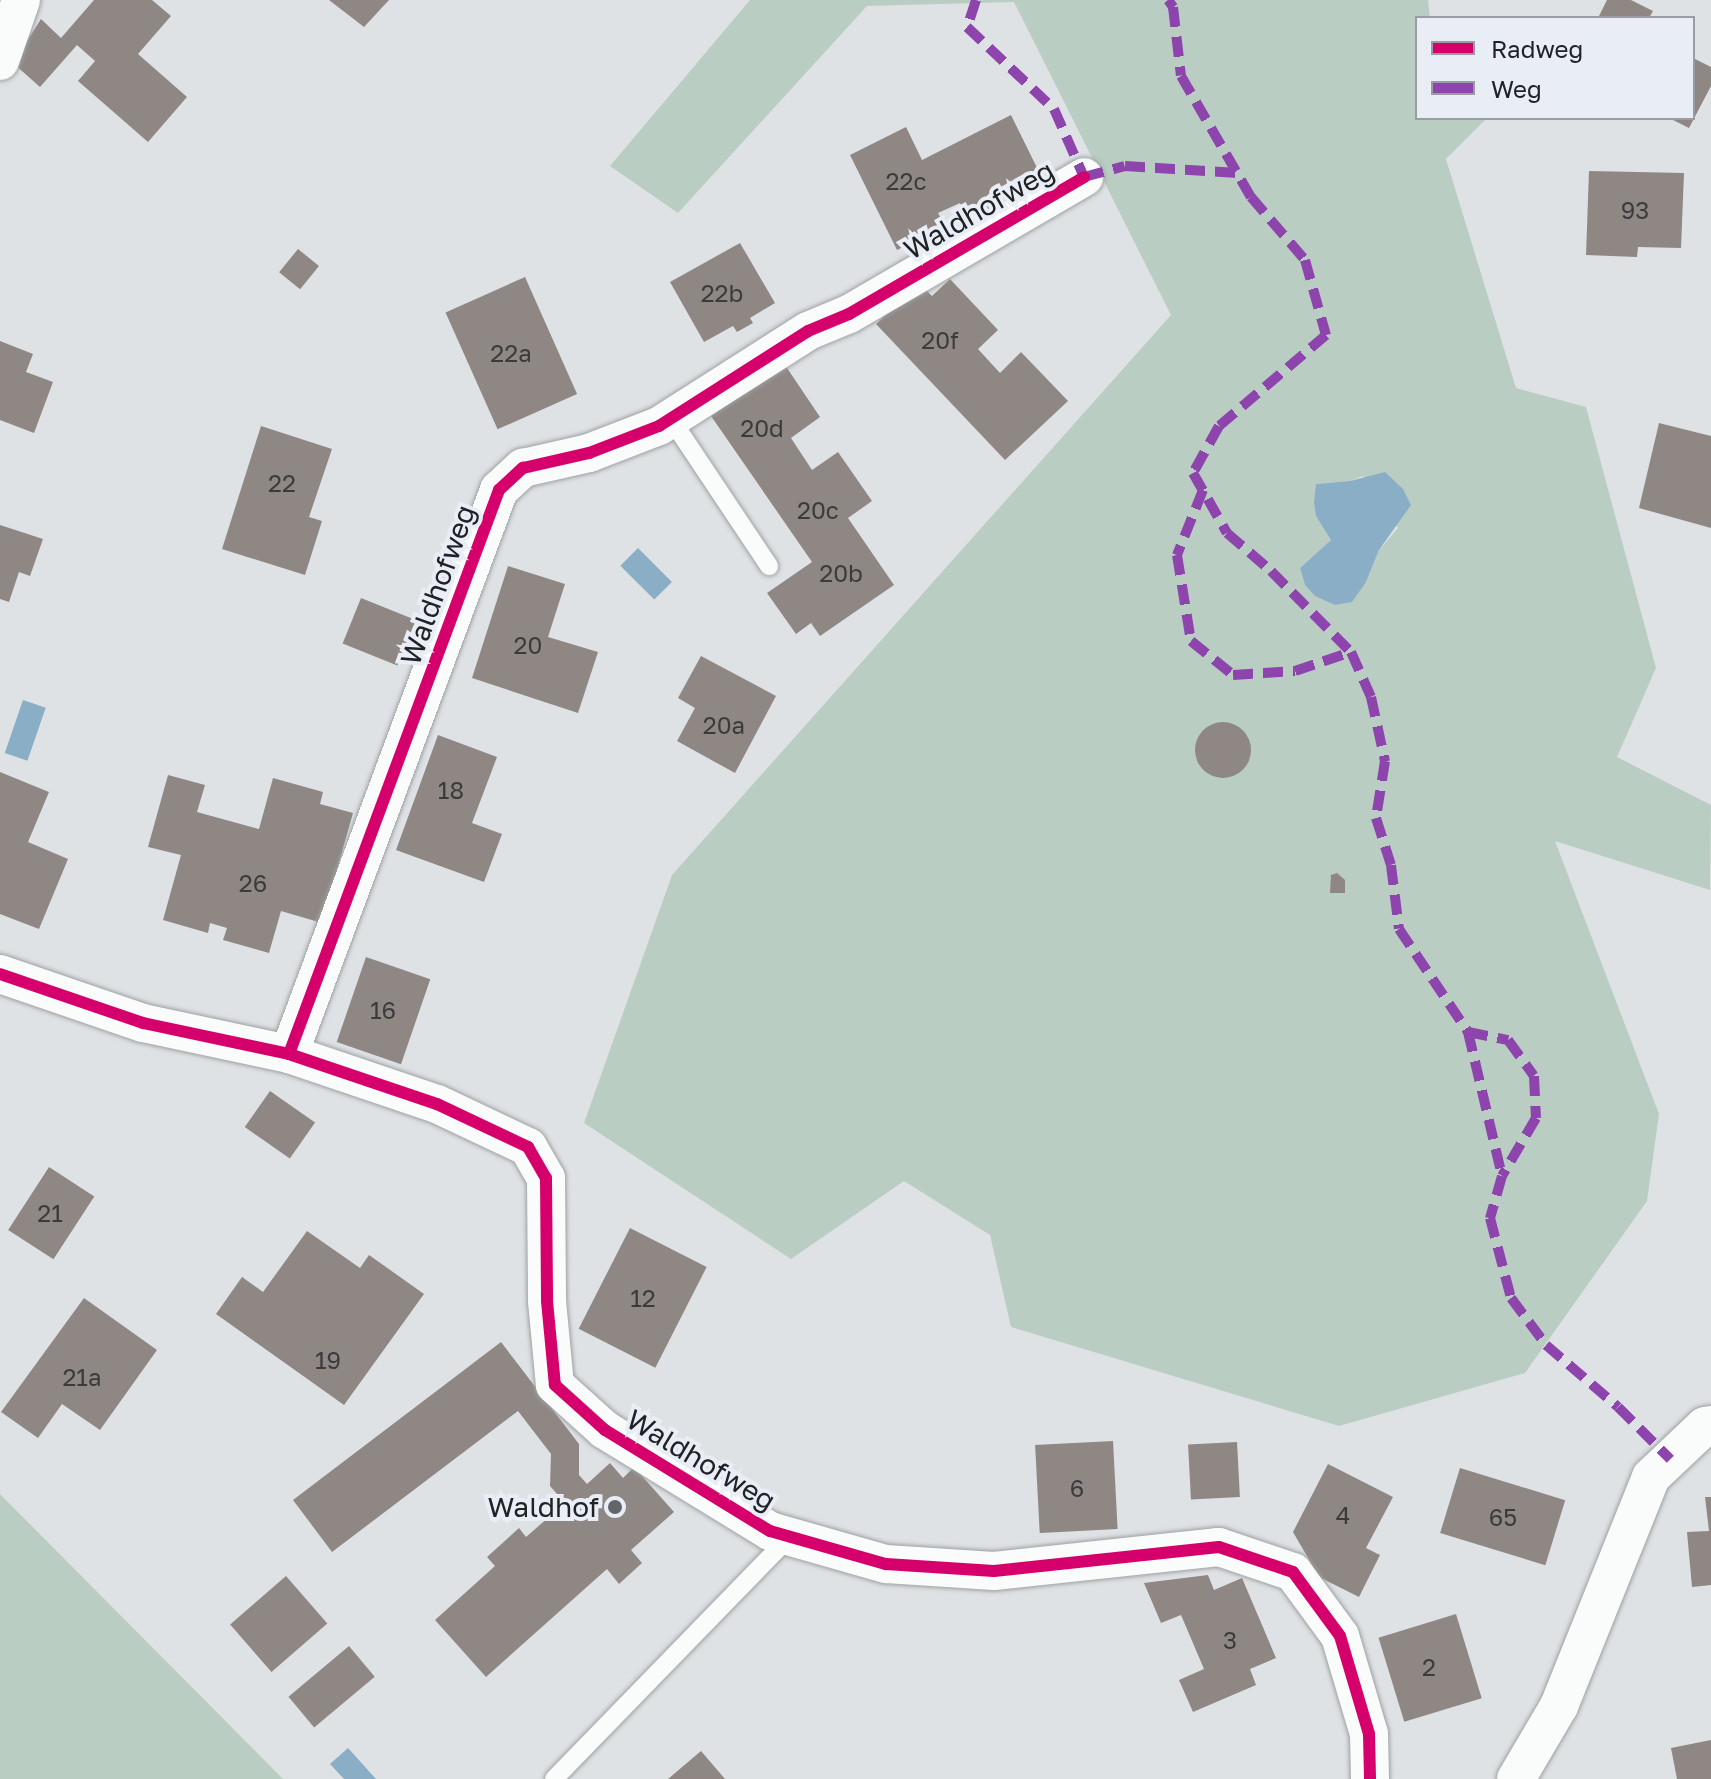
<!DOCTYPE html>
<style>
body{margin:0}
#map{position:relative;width:1711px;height:1779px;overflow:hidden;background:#dfe2e5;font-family:"Golos Text",sans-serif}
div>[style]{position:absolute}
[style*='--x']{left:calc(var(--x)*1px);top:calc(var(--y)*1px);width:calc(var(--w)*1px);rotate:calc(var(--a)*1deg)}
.green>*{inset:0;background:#bacdc2}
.water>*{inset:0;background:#8aaec6;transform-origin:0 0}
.building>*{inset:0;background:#8e8783;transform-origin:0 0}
.round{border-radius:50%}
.roads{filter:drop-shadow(0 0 2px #9fa1a3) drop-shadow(0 0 2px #9fa1a3)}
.service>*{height:18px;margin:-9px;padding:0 9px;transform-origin:9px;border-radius:9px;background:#fafbfb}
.minor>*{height:38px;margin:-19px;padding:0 19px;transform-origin:19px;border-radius:19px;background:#fafbfb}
.quiet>*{height:10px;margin-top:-5px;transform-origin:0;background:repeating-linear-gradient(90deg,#8e44ad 0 20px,transparent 0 30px)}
.cycleway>*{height:12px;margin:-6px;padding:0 6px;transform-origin:6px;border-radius:6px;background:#d6006c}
.dots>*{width:22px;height:22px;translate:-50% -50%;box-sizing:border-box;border:4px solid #e9eef6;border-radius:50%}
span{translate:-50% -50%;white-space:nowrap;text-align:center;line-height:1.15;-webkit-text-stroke:8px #e9eef6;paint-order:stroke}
.number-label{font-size:24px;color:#3c3b3c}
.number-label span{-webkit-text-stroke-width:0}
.street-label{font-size:28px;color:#202225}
.poi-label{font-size:28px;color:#202225}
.right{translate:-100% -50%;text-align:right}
.legend{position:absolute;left:1415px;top:16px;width:280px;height:104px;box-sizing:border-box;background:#e9eef6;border:2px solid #999ca2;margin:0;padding:10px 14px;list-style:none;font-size:24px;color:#202225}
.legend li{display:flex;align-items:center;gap:16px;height:40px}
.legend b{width:40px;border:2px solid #999ca2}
</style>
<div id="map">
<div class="green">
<div style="clip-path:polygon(evenodd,750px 0,1428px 0,1430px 18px,1417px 18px,1417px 118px,1487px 118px,1446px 159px,1516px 388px,1586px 407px,1656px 668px,1617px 757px,1711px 805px,1710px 890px,1555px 841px,1659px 1114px,1647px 1201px,1525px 1373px,1339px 1426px,1011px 1327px,990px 1235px,904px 1181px,791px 1259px,584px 1123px,672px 875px,1171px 315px,1014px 2px,867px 6px,678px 213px,610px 166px,750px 0,1363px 476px,1398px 528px,1379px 550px,1366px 582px,1305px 585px,1300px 568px,1331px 540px,1317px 484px,1350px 481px,1363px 476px)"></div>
<div style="clip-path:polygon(0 1494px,283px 1779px,0 1779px)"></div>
</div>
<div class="water">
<div style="clip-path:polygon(1385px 472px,1403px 489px,1411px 505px,1379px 550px,1366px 582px,1352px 602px,1335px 605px,1315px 596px,1305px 585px,1300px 568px,1331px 540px,1316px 516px,1314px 502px,1316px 484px,1350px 481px)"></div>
<div style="left:638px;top:548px;width:48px;height:25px;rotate:45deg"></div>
<div style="left:23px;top:700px;width:24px;height:56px;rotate:19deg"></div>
<div style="clip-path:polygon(348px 1748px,376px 1779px,344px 1779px,330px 1764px)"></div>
</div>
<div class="building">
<div style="clip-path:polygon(94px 0,152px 0,171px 16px,138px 54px,187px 97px,148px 142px,78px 81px,95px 61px,77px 45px,40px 87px,13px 63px,41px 19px,61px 38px)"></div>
<div style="clip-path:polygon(329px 0,389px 0,364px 27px)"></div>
<div style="clip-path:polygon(1607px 0,1631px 0,1653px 11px,1649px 18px,1598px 18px)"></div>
<div style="clip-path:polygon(1693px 58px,1711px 67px,1711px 86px,1689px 128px,1669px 118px,1693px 118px)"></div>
<div style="clip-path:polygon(1011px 115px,1048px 190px,972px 228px,960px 203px,938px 213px,945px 226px,897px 250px,850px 155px,906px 127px,922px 160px)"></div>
<div style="clip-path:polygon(1589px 171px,1684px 173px,1681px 248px,1638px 247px,1637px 257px,1586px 255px)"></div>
<div style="clip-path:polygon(740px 243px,775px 303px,750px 318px,753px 323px,737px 332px,733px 326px,704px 342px,670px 282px)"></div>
<div style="left:298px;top:249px;width:27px;height:30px;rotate:39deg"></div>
<div style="left:525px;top:277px;width:128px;height:87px;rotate:66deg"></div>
<div style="clip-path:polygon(950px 279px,998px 330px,978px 349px,1000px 373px,1021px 352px,1068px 401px,1005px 460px,876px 324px,919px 283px,932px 296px)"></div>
<div style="clip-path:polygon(0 341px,33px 354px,26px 372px,53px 382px,34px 433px,0 420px)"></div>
<div style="clip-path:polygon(785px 365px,820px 417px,791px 438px,812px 470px,838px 452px,872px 501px,848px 518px,894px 585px,820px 636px,811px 623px,796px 634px,767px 593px,812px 562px,711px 416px)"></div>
<div style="clip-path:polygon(1659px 423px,1711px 436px,1711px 528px,1639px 508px)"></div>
<div style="clip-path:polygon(261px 426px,332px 449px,309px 517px,322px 521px,305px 575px,222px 549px)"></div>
<div style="clip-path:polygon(0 525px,43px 539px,30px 576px,19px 572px,9px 602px,0 599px)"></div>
<div style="clip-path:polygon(508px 566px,565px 584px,548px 637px,598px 652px,578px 713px,472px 678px)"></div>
<div style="left:361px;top:598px;width:59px;height:49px;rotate:22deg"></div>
<div style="clip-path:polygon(701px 656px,776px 696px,735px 773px,677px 741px,695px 708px,678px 698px)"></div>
<div class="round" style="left:1195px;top:722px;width:56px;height:56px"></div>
<div style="clip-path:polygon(438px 735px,497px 757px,472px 823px,502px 834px,484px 882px,396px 850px)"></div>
<div style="clip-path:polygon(0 772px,49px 792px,28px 842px,68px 859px,39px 929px,0 914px)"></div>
<div style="clip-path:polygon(168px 775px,205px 785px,197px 812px,259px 829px,273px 778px,323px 792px,320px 804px,353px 813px,322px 923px,281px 911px,269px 953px,223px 940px,227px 928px,210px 923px,208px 933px,163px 920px,181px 855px,148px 847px)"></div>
<div style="clip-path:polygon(1337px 873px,1345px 880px,1345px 893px,1330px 893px,1331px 875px)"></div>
<div style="left:366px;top:957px;width:68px;height:90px;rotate:19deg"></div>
<div style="left:270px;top:1091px;width:55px;height:44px;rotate:35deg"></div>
<div style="left:49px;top:1167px;width:54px;height:75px;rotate:33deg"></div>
<div style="left:630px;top:1228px;width:86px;height:113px;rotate:27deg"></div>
<div style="clip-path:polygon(307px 1231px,360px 1268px,369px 1255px,424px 1294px,344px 1405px,216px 1314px,242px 1277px,263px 1292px)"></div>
<div style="clip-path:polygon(84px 1298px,157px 1350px,100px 1430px,62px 1404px,38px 1438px,1px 1412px)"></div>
<div style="clip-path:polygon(501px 1342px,579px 1444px,579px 1475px,587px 1484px,610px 1463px,623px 1478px,634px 1467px,674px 1512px,631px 1550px,642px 1563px,619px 1584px,607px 1569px,486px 1677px,435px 1620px,495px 1566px,487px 1557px,519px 1528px,526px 1537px,565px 1503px,550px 1486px,551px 1454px,518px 1411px,332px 1552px,293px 1500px)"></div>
<div style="left:1113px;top:1441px;width:88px;height:78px;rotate:87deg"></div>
<div style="left:1237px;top:1442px;width:55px;height:49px;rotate:87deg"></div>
<div style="clip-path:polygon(1328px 1464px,1393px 1497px,1366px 1548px,1380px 1555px,1359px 1597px,1319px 1577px,1293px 1532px)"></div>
<div style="left:1460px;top:1468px;width:110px;height:68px;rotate:17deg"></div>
<div style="clip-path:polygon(1705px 1497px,1711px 1497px,1711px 1585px,1692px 1587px,1687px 1532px,1709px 1531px)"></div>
<div style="clip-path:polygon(1208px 1575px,1214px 1590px,1242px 1578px,1276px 1658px,1250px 1669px,1256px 1685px,1193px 1712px,1179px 1680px,1204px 1669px,1181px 1615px,1161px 1623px,1144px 1583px)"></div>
<div style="left:286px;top:1576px;width:63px;height:74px;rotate:49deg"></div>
<div style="left:1456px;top:1614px;width:88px;height:81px;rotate:73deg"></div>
<div style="left:349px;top:1646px;width:40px;height:79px;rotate:50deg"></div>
<div style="clip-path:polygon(1711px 1740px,1711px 1779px,1677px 1779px,1671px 1748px)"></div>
<div style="clip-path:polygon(701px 1751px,725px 1779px,668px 1779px)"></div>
</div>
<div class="roads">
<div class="service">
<div style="--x:671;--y:419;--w:177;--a:56.3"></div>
<div style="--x:554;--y:1779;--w:339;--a:-45.8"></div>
</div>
<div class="minor">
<div style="--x:0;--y:61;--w:65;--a:-71"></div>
<div style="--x:0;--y:974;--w:151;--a:18.9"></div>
<div style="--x:143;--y:1023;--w:149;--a:12"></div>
<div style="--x:289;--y:1054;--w:156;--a:18.7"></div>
<div style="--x:437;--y:1104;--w:101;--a:25.3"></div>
<div style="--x:528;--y:1147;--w:36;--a:60"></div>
<div style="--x:546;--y:1178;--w:123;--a:89.5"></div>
<div style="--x:547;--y:1301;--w:84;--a:84.6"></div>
<div style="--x:555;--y:1385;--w:67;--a:42"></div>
<div style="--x:605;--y:1430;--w:193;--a:31.5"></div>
<div style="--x:770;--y:1531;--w:121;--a:15.9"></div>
<div style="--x:886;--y:1564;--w:108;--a:3.7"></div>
<div style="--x:994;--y:1571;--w:226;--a:-6.1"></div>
<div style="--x:1219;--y:1547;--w:78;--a:18.7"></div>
<div style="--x:1293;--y:1572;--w:79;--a:53.7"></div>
<div style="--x:1340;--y:1636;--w:102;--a:73.5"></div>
<div style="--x:1369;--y:1734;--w:45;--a:88.7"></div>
<div style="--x:289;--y:1054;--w:602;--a:-69.58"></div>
<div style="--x:499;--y:490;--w:33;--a:-43"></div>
<div style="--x:523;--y:468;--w:68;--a:-12.8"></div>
<div style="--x:589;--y:453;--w:75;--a:-21.1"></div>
<div style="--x:659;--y:426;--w:177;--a:-32.5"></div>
<div style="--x:808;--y:331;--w:44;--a:-22.5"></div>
<div style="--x:849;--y:314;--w:272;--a:-30.2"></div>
<div style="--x:1516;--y:1779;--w:85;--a:-59.5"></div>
<div style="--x:1559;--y:1706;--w:247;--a:-68.1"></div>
<div style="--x:1651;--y:1477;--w:74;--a:-43.4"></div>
<div style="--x:1705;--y:1426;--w:6;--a:-9"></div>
</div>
</div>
<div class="quiet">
<div style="--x:976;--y:0;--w:28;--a:108"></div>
<div style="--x:967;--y:27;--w:120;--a:43.3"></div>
<div style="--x:1054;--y:109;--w:74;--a:66.2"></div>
<div style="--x:1084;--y:177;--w:42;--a:-15"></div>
<div style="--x:1125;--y:166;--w:113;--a:3.5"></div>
<div style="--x:1168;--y:0;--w:9;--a:54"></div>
<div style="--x:1173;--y:7;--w:69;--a:83.4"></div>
<div style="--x:1181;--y:76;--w:140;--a:60"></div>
<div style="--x:1251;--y:197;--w:83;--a:49.4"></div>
<div style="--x:1305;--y:260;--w:78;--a:74.4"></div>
<div style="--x:1326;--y:335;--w:140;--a:139.6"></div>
<div style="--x:1219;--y:426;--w:54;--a:119"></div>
<div style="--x:1193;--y:473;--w:69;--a:60.5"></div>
<div style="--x:1227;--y:533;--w:58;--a:40.8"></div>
<div style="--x:1271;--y:571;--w:114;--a:45.4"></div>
<div style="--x:1351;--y:652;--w:49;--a:66"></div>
<div style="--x:1371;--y:697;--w:66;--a:77.7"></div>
<div style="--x:1385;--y:761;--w:58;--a:99"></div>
<div style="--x:1376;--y:818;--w:49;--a:72.3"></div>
<div style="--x:1391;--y:865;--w:64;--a:82.9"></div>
<div style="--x:1399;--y:929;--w:124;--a:56.2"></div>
<div style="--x:1468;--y:1032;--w:41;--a:11.3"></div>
<div style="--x:1508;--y:1040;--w:44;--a:54.2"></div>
<div style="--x:1534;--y:1076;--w:42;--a:87.3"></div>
<div style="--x:1536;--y:1118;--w:67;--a:120.4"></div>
<div style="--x:1502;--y:1176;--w:44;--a:105.9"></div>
<div style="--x:1490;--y:1218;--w:83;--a:75.3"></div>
<div style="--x:1511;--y:1298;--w:59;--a:53.3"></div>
<div style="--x:1546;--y:1345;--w:95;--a:40.7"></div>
<div style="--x:1618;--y:1407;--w:74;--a:45"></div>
<div style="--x:1203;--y:490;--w:70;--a:111.8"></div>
<div style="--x:1177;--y:555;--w:87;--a:80.8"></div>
<div style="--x:1191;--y:641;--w:54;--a:39"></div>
<div style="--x:1233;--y:675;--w:62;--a:-3.7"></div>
<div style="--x:1295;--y:671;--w:59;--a:-18.7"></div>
<div style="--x:1468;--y:1032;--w:148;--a:76.7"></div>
</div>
<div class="cycleway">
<div style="--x:0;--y:974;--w:151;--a:18.9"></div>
<div style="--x:143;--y:1023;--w:149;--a:12"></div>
<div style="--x:289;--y:1054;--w:156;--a:18.7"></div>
<div style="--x:437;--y:1104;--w:101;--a:25.3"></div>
<div style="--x:528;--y:1147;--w:36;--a:60"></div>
<div style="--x:546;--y:1178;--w:123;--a:89.5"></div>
<div style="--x:547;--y:1301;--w:84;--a:84.6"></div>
<div style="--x:555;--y:1385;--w:67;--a:42"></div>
<div style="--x:605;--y:1430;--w:193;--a:31.5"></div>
<div style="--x:770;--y:1531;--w:121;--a:15.9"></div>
<div style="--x:886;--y:1564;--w:108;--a:3.7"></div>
<div style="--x:994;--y:1571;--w:226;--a:-6.1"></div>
<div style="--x:1219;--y:1547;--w:78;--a:18.7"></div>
<div style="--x:1293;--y:1572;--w:79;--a:53.7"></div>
<div style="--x:1340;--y:1636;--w:102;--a:73.5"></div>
<div style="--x:1369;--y:1734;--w:45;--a:88.7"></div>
<div style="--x:289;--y:1054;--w:602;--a:-69.58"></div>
<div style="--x:499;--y:490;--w:33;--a:-43"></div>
<div style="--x:523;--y:468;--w:68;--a:-12.8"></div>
<div style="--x:589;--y:453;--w:75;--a:-21.1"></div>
<div style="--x:659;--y:426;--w:177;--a:-32.5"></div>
<div style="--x:808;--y:331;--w:44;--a:-22.5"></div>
<div style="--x:849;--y:314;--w:272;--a:-30.2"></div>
</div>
<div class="dots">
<div style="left:615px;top:1507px;background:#636568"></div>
</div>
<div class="number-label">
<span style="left:906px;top:181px">22c</span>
<span style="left:1635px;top:210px">93</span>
<span style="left:722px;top:293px">22b</span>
<span style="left:940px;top:340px">20f</span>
<span style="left:511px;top:353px">22a</span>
<span style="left:762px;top:428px">20d</span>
<span style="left:282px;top:483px">22</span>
<span style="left:818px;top:510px">20c</span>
<span style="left:841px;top:573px">20b</span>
<span style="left:528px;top:645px">20</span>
<span style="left:724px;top:725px">20a</span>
<span style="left:451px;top:790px">18</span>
<span style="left:253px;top:883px">26</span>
<span style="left:383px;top:1010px">16</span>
<span style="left:50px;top:1213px">21</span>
<span style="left:643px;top:1298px">12</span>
<span style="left:328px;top:1360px">19</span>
<span style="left:82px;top:1377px">21a</span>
<span style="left:1077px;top:1488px">6</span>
<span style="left:1343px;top:1515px">4</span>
<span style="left:1503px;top:1517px">65</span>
<span style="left:1230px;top:1640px">3</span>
<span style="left:1429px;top:1667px">2</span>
</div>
<div class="street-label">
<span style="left:979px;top:210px;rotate:-30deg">Waldhofweg</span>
<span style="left:438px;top:585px;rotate:-70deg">Waldhofweg</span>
<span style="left:701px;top:1460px;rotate:31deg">Waldhofweg</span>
</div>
<div class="poi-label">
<span class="right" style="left:599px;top:1507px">Waldhof</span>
</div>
<ul class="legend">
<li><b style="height:10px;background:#d6006c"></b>Radweg</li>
<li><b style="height:10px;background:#8e44ad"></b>Weg</li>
</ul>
</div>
